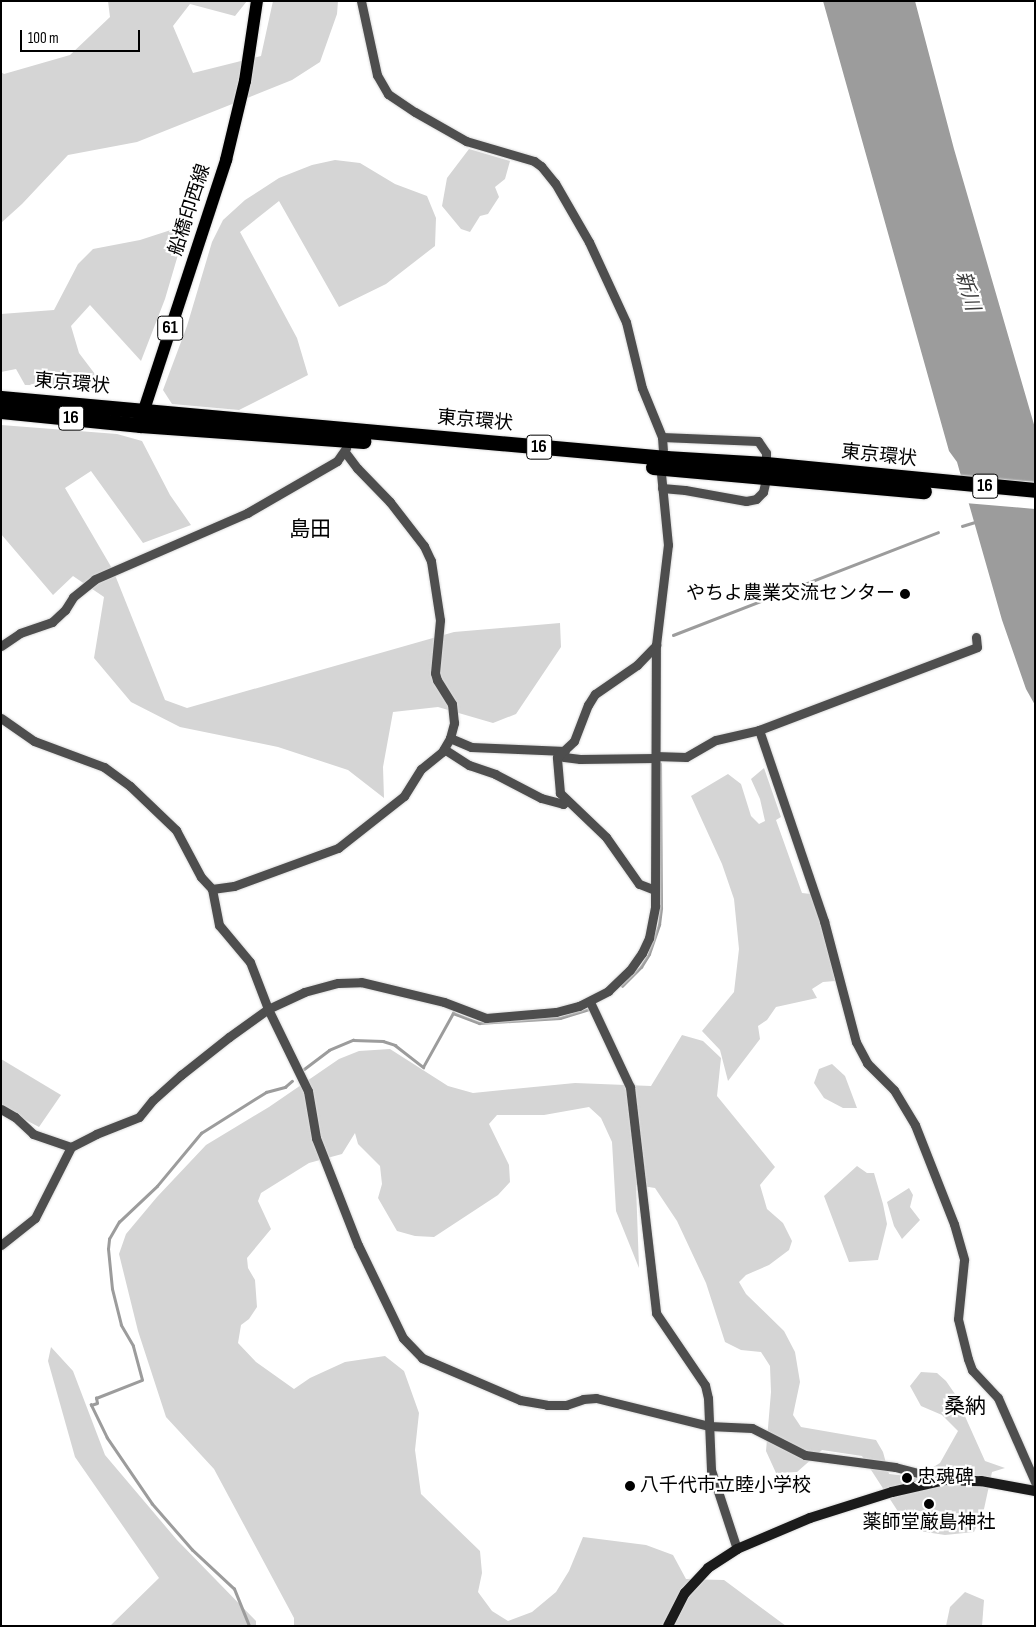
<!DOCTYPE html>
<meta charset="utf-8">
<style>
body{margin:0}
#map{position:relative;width:1036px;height:1627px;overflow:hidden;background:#fff;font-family:"Sofia Sans Condensed","Noto Sans JP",sans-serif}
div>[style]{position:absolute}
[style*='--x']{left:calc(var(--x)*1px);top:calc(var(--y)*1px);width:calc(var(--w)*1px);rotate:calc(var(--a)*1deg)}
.green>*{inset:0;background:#d5d5d5}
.water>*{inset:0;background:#9c9c9c}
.pier>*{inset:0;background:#fff}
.stream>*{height:2.5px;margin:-1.25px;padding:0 1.25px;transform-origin:1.25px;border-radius:1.25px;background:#9c9c9c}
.roads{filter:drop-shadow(0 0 1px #dbdbdb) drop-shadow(0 0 1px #dbdbdb)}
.street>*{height:9px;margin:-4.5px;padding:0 4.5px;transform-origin:4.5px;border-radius:4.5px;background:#4e4e4e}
.secondary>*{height:10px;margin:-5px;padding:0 5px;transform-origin:5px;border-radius:5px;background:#1b1b1b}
.primary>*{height:12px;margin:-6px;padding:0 6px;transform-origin:6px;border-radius:6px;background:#000}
.highway>*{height:15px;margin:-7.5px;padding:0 7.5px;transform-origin:7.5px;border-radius:7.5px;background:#000}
.dots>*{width:14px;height:14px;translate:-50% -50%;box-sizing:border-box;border:2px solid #fff;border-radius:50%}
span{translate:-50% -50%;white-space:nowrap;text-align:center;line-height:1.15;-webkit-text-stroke:4.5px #fff;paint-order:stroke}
.shield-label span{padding:1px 4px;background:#fff;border:1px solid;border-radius:4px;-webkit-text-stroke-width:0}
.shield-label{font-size:18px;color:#000;font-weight:700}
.street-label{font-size:19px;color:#000}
.poi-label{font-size:19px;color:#000}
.right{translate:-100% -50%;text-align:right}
.left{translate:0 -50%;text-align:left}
.water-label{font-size:20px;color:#3d3d3d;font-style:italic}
.quarter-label{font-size:21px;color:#000}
.frame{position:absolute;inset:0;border:2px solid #000;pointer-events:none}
.scale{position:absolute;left:20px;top:30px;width:120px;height:22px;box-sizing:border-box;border:2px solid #000;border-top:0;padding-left:6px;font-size:15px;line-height:18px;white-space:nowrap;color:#000;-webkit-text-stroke:4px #fff;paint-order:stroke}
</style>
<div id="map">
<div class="green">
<div style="clip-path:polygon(108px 1px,247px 1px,235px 16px,190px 4px,173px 26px,193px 73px,261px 56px,273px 1px,338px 1px,337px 14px,320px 62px,292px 80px,137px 142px,68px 155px,22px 204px,1px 223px,1px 72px,4px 74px,70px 55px,110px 17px)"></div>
<div style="clip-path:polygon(469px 149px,510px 161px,505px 179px,495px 187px,499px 197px,488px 214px,480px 216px,470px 232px,461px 229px,442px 206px,447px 178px)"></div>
<div style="clip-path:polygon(335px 160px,360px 163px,395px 184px,427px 196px,436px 218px,435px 246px,386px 284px,339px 307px,279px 201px,240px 232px,297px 338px,308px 375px,239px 410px,172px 404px,163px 390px,187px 326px,212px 242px,223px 220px,245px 200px,279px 178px,312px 165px)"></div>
<div style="clip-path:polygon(177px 228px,185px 231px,165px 299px,141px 361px,90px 305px,71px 326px,79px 353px,104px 386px,25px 385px,16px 369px,1px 372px,1px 314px,54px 310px,78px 264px,93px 249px,140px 240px)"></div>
<div style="clip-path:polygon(1px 425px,117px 434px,142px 441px,170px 495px,191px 525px,143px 543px,91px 471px,65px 488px,113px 570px,165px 700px,187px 708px,454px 632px,560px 623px,561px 647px,516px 714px,493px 723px,438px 707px,393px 712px,383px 767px,384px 798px,348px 770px,278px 747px,180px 727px,131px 702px,94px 658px,104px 597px,73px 576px,53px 595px,1px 534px)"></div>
<div style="clip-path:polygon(764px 768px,781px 817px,776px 820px,802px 893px,811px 894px,828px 948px,835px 981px,823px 982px,812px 989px,817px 998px,776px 1007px,767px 1020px,758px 1026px,760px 1039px,728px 1081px,720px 1050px,702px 1031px,734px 992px,739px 949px,734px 899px,722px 864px,691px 796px,728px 774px,741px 784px,751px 816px,759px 824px,765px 821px,760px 799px,751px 779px)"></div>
<div style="clip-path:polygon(682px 1035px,703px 1041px,721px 1058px,717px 1096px,775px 1167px,760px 1185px,767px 1209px,783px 1223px,792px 1241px,789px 1250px,769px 1265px,746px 1275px,739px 1282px,746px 1294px,784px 1331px,795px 1352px,800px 1382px,793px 1415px,801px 1427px,876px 1440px,883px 1452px,889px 1474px,917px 1477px,940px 1463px,958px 1431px,942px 1415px,921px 1406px,910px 1386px,921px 1372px,937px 1373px,946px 1381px,955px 1394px,985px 1461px,1005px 1468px,992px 1472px,984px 1509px,974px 1532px,945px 1535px,906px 1529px,897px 1510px,862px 1456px,822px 1450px,797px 1472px,776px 1473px,766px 1451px,771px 1392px,770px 1366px,761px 1352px,741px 1350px,725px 1342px,706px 1283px,677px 1221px,655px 1188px,636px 1185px,639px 1268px,616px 1211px,612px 1142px,601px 1118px,589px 1107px,544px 1115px,497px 1115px,489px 1124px,509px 1165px,510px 1182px,498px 1195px,434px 1237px,415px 1236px,397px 1231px,378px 1198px,382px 1184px,380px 1166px,358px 1144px,355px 1133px,342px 1154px,309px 1163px,261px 1193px,258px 1201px,271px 1229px,247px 1258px,248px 1268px,255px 1280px,257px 1307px,249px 1319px,241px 1325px,238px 1343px,256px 1362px,294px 1389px,310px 1378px,345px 1362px,385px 1356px,404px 1371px,419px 1413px,415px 1450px,421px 1494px,480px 1551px,482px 1573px,478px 1592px,492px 1611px,508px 1621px,532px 1612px,556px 1592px,569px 1571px,583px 1537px,646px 1545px,673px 1555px,686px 1579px,724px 1580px,786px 1626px,294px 1626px,294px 1618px,214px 1469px,166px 1417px,138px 1331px,119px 1254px,126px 1234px,157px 1197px,206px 1145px,269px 1107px,339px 1059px,359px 1051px,390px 1049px,448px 1086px,473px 1093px,575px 1083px,651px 1086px)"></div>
<div style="clip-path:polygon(1px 1059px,61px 1095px,39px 1127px,1px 1107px)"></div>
<div style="clip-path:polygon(832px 1064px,845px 1076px,857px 1108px,843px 1108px,824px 1098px,814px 1083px,819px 1069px)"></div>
<div style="clip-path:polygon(857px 1166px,867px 1173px,874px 1173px,883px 1204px,887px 1224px,878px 1260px,849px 1262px,824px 1196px)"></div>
<div style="clip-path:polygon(909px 1188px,913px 1195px,910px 1207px,920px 1220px,902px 1239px,894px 1226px,887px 1202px)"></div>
<div style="clip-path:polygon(51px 1347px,73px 1371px,105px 1455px,177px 1540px,256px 1621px,256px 1626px,110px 1626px,159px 1578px,75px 1457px,48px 1361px)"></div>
<div style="clip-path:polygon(965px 1592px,984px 1600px,982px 1626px,946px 1626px,950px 1607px)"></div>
</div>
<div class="water">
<div style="clip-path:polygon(823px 1px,915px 1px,954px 149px,1035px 428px,1035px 705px,1026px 689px,1002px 620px,957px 462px,949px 451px)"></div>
</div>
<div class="pier">
<div style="clip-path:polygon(958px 476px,1035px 482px,1035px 509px,965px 503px)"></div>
</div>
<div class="stream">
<div style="--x:962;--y:526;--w:14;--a:-17"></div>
<div style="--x:673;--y:635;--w:284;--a:-21.2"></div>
<div style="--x:622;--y:986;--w:27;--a:-45"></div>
<div style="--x:641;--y:967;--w:15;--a:-58"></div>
<div style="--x:649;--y:954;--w:31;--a:-71"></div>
<div style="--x:659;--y:925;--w:17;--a:-83"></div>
<div style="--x:661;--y:908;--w:144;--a:-90.4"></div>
<div style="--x:304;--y:1069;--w:31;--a:-37"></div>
<div style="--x:329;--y:1050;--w:26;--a:-23"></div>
<div style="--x:353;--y:1040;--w:30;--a:2"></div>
<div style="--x:383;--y:1041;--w:13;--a:18"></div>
<div style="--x:395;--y:1045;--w:36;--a:38"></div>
<div style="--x:423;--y:1067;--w:62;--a:-60.9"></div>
<div style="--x:453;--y:1013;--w:28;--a:21"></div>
<div style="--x:479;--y:1023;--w:81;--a:-3.5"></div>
<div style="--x:560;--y:1018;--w:30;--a:-17"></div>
<div style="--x:249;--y:1626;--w:40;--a:-112"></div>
<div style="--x:234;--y:1589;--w:57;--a:-137.1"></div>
<div style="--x:192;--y:1550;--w:61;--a:-131"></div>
<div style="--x:152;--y:1504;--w:80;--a:-124.3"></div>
<div style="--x:107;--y:1438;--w:37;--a:-116"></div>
<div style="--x:91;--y:1405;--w:6;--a:-18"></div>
<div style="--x:97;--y:1403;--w:5;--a:-101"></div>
<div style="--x:96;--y:1398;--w:49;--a:-21.4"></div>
<div style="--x:142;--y:1380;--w:35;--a:-105"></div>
<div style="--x:133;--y:1346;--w:24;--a:-120"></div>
<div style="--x:121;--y:1325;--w:37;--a:-104"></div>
<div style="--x:112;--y:1289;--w:40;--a:-95.7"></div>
<div style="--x:108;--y:1249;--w:10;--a:-84"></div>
<div style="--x:109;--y:1239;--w:20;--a:-60"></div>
<div style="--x:119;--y:1222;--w:52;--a:-43.5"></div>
<div style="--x:157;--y:1186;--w:69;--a:-50.3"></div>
<div style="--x:201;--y:1133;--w:77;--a:-32.2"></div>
<div style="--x:266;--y:1092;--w:20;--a:-15"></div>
<div style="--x:285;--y:1087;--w:9;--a:-41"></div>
</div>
<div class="roads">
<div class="street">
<div style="--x:361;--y:1;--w:76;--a:77.8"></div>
<div style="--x:377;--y:75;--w:22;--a:60"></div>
<div style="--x:388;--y:94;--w:32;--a:34"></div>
<div style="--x:415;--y:112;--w:59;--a:29.6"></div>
<div style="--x:466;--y:141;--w:71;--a:16.4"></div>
<div style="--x:534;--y:161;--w:9;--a:36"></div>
<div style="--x:541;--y:166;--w:22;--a:51"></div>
<div style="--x:555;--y:183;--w:68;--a:60"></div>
<div style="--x:589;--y:242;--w:88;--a:65.2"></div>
<div style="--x:626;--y:322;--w:68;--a:76.4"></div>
<div style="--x:642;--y:388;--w:53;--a:67.8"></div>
<div style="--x:662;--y:437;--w:13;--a:86"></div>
<div style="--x:662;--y:437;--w:96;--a:2.4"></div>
<div style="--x:758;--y:441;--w:14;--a:56"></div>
<div style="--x:766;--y:453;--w:11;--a:90"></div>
<div style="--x:662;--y:488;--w:23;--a:5"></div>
<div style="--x:685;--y:490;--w:62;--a:10.2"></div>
<div style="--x:746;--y:501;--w:10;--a:-11"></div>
<div style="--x:756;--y:499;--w:10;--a:-45"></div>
<div style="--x:763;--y:492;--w:13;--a:-77"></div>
<div style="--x:1;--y:646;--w:23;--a:-34"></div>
<div style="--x:20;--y:633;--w:34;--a:-19"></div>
<div style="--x:52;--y:622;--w:18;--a:-43"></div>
<div style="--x:65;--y:610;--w:15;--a:-58"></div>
<div style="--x:73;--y:597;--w:28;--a:-39"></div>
<div style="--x:95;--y:579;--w:166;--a:-23.5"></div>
<div style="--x:247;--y:513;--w:104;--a:-30"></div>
<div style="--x:337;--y:461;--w:16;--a:-55"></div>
<div style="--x:1;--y:718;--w:40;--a:34.9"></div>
<div style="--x:34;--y:741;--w:75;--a:20.4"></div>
<div style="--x:104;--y:767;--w:32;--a:36"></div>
<div style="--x:130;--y:786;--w:64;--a:43.7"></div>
<div style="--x:176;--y:830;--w:53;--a:62"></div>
<div style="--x:201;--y:877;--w:16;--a:47"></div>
<div style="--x:212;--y:889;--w:37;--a:79"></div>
<div style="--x:219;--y:925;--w:48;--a:50"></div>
<div style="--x:250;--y:962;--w:50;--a:69"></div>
<div style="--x:268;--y:1009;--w:91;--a:64"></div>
<div style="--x:308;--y:1091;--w:48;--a:80.3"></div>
<div style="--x:316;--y:1138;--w:115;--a:68.6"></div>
<div style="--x:358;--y:1245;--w:103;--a:64.2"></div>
<div style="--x:403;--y:1338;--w:28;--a:46"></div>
<div style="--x:422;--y:1358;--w:107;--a:23.2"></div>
<div style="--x:520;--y:1400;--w:27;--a:10"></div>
<div style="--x:547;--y:1405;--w:19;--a:0"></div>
<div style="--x:566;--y:1405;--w:18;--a:-19"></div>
<div style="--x:583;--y:1399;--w:13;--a:-4"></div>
<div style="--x:596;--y:1398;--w:116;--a:13.9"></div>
<div style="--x:709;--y:1426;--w:43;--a:2.7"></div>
<div style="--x:752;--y:1428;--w:59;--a:27"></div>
<div style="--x:805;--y:1455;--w:91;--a:7.6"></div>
<div style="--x:895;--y:1467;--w:52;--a:14.6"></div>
<div style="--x:759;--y:730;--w:202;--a:71.2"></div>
<div style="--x:824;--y:921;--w:125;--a:75.2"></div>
<div style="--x:856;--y:1042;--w:24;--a:62"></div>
<div style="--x:867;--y:1063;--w:38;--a:45"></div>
<div style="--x:894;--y:1090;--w:41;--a:59"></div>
<div style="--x:915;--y:1125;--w:106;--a:68.5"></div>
<div style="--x:954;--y:1224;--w:37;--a:74"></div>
<div style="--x:964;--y:1260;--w:59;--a:95.8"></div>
<div style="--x:958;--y:1319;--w:41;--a:76"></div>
<div style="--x:968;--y:1359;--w:12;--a:70"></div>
<div style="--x:972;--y:1370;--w:38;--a:47"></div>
<div style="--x:998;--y:1398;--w:92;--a:66.2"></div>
<div style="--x:450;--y:738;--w:23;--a:23"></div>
<div style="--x:471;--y:747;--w:94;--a:2.4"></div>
<div style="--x:444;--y:749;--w:30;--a:33"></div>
<div style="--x:469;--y:765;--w:28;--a:19"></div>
<div style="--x:495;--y:774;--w:52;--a:27.6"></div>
<div style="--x:541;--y:798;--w:23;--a:15"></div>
<div style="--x:563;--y:804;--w:4;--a:-45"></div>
<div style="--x:561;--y:754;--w:4;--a:45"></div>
<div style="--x:564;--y:757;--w:16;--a:7"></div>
<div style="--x:580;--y:759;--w:75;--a:-0.8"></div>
<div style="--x:655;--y:756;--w:31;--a:2"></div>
<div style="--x:686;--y:757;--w:34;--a:-30"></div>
<div style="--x:716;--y:740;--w:44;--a:-13.1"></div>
<div style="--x:759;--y:730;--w:233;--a:-20.8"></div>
<div style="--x:977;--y:647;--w:10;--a:-96"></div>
<div style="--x:212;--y:889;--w:22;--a:-8"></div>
<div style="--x:234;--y:886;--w:111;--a:-20.1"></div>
<div style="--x:338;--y:848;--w:84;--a:-38.2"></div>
<div style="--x:404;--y:796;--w:32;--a:-58"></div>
<div style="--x:421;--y:769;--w:27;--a:-39"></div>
<div style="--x:442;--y:752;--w:16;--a:-60"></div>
<div style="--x:450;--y:738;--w:16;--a:-75"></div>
<div style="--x:454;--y:723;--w:19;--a:-96"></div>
<div style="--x:452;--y:704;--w:28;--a:-122"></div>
<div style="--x:437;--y:680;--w:7;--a:-106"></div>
<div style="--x:435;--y:673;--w:53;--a:-84.6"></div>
<div style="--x:440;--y:620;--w:60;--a:-98.7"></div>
<div style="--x:431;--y:561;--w:17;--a:-115"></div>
<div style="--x:424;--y:546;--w:56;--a:-127.7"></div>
<div style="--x:390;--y:502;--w:47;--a:-134.1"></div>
<div style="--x:357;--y:468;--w:20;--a:-127"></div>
<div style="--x:655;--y:890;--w:17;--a:-159"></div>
<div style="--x:639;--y:884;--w:57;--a:-125.1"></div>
<div style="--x:606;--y:837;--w:64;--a:-136.3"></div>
<div style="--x:560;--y:793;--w:36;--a:-95"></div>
<div style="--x:557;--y:757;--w:23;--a:-43"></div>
<div style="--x:574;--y:741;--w:39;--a:-69"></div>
<div style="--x:588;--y:705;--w:13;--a:-58"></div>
<div style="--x:595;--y:694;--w:51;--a:-34.6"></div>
<div style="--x:637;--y:665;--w:28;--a:-46"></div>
<div style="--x:590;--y:1002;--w:94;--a:64.8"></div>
<div style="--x:630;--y:1087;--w:227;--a:83.4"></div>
<div style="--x:656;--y:1313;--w:87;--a:55.8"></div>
<div style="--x:705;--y:1385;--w:13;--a:77"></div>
<div style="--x:708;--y:1398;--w:72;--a:87.6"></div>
<div style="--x:711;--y:1470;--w:83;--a:71.8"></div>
<div style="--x:1;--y:1109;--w:16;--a:30"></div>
<div style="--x:15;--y:1117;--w:25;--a:43"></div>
<div style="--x:33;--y:1134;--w:40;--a:18.9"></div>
<div style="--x:1;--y:1245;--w:43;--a:-38.5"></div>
<div style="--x:35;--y:1218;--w:80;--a:-63.1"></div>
<div style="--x:71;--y:1147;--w:28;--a:-27"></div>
<div style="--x:96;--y:1134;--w:46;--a:-21.6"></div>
<div style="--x:139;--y:1117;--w:22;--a:-51"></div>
<div style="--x:153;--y:1100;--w:38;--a:-42"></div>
<div style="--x:181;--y:1075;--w:61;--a:-38.4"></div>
<div style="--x:229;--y:1037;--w:48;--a:-35.7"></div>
<div style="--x:268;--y:1009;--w:40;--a:-25"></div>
<div style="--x:304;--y:992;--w:35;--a:-15"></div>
<div style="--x:338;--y:983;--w:23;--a:-2"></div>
<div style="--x:361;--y:982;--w:85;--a:13.5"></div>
<div style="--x:444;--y:1002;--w:45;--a:20.9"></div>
<div style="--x:486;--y:1018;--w:70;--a:-4.9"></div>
<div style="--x:556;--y:1012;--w:24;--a:-15"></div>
<div style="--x:579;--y:1006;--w:33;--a:-27"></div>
<div style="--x:608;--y:991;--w:30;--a:-44"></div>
<div style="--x:630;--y:970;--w:21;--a:-55"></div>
<div style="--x:642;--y:953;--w:17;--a:-65"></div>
<div style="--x:649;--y:938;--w:33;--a:-79"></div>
<div style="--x:655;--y:906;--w:261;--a:-89.8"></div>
<div style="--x:656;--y:645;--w:101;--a:-83.2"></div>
<div style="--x:668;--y:545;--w:71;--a:-95.6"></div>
</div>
<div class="secondary">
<div style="--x:668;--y:1626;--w:37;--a:-63"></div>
<div style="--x:685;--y:1593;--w:34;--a:-47"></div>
<div style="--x:708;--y:1568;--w:35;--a:-33"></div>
<div style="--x:737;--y:1549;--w:79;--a:-23"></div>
<div style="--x:810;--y:1518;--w:86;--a:-17.6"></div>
<div style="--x:892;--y:1492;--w:54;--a:-12.8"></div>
<div style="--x:945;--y:1480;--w:36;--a:2"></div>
<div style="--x:981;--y:1481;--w:55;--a:10.5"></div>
</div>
<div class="primary">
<div style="--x:141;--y:419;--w:273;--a:-71.8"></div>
<div style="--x:226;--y:160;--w:81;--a:-76.5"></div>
<div style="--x:245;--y:81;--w:81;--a:-81.5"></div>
</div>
<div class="highway">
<div style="--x:1;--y:398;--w:668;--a:5.16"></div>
<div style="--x:666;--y:458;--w:100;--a:3.4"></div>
<div style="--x:766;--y:464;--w:270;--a:5.5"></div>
<div style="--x:1;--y:411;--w:140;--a:5.8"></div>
<div style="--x:140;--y:425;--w:224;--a:4.1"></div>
<div style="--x:653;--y:467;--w:272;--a:5.1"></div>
</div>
</div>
<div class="dots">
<div style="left:905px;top:594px;background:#000"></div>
<div style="left:907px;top:1478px;background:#000"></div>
<div style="left:630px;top:1486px;background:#000"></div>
<div style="left:929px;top:1504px;background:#000"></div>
</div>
<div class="shield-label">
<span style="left:170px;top:328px">61</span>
<span style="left:71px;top:418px">16</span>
<span style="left:539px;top:447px">16</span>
<span style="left:985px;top:486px">16</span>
</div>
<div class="street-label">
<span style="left:190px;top:210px;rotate:-72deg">船橋印西線</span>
<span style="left:72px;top:384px;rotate:5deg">東京環状</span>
<span style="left:475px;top:421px;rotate:5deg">東京環状</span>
<span style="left:879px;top:456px;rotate:6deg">東京環状</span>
</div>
<div class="poi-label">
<span class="right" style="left:895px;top:594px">やちよ農業交流センター</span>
<span class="left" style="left:917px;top:1478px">忠魂碑</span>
<span class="left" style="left:640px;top:1486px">八千代市立睦小学校</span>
<span style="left:929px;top:1523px">薬師堂厳島神社</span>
</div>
<div class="water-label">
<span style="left:967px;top:291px;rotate:74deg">新川</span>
</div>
<div class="quarter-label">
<span style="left:310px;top:530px">島田</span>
<span style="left:965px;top:1407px">桑納</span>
</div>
<div class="frame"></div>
<div class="scale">100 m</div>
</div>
